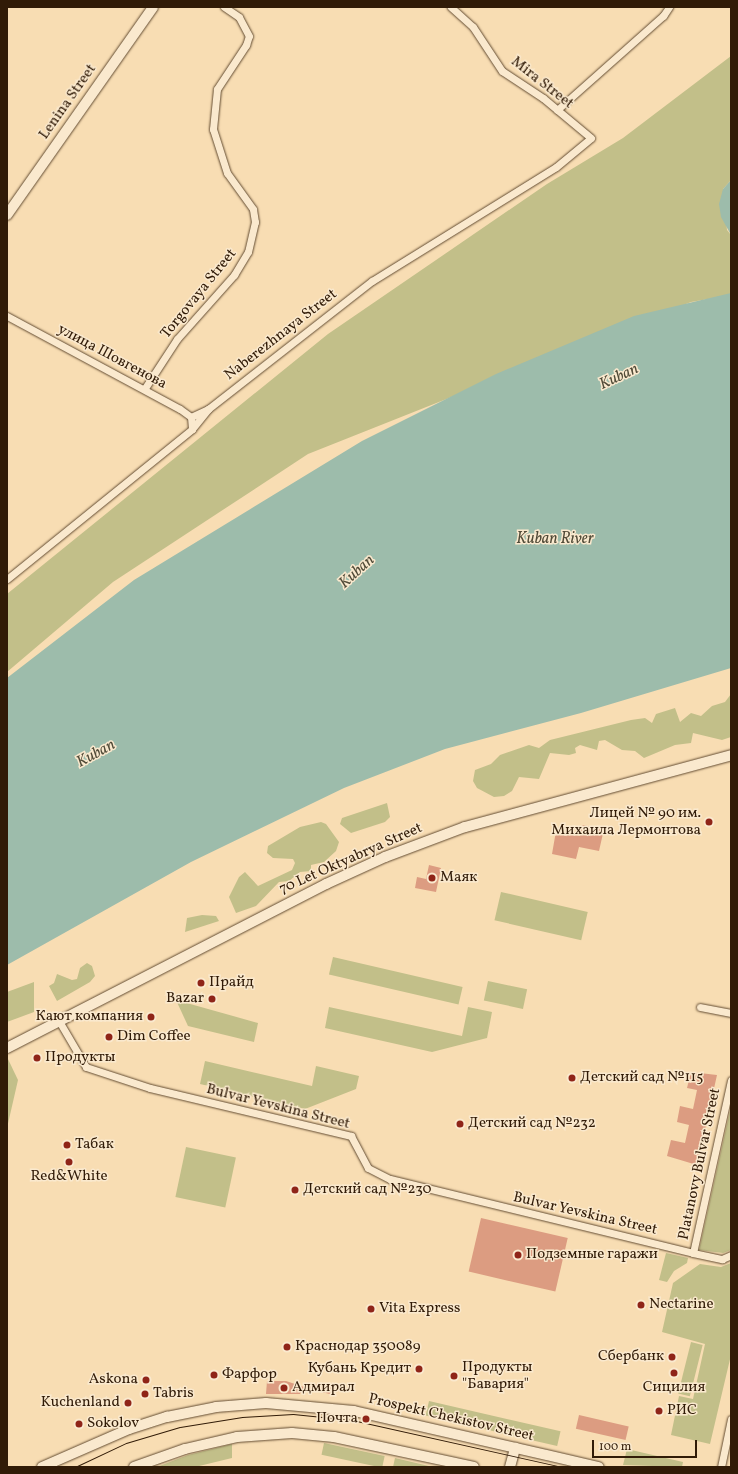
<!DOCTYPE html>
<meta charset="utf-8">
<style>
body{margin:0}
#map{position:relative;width:738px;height:1474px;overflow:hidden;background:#f8ddb3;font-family:Vollkorn,serif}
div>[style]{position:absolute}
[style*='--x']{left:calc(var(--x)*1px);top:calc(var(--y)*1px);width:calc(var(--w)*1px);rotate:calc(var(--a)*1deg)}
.green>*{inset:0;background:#c2bf89;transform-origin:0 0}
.water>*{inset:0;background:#9dbcab}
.building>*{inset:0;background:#dc9c81;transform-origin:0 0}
.roads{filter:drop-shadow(0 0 1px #634c32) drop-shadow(0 0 1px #634c32)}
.street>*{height:7px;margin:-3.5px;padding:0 3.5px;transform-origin:3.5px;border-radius:3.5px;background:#fae9ce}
.secondary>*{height:10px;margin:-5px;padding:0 5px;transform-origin:5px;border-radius:5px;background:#fae9ce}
.tram>*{height:1px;margin:-0.5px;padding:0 0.5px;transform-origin:0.5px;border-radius:0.5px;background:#311b07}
.dots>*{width:11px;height:11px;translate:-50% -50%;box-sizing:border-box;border:2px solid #fae9ce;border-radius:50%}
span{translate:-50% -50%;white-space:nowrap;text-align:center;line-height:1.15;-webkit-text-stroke:3px #fae9ce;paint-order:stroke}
.street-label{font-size:15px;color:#311b07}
.poi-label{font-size:15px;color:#311b07}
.right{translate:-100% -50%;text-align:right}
.left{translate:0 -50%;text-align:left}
.water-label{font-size:16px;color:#514b38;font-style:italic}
.frame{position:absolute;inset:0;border:8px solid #311b07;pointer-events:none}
.scale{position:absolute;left:592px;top:1440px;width:105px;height:18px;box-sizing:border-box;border:2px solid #311b07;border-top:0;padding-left:5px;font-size:12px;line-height:14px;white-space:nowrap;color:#311b07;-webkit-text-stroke:3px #fae9ce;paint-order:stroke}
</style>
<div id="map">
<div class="green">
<div style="clip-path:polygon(731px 56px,731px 180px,723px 189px,727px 230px,731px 235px,731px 295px,691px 302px,308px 454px,113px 582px,7px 672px,7px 594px,328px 334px,547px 184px,623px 138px)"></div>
<div style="clip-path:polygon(731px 694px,731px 737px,722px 740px,693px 733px,691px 743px,675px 745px,644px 758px,635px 751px,622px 750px,605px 740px,599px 741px,597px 750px,580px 745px,575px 748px,576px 753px,569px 755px,550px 753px,539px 779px,519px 777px,512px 791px,504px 796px,494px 797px,477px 788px,473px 781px,475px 770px,491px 764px,500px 755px,529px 745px,539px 748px,550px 740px,631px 720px,645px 718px,652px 723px,656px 714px,675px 708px,680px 722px,691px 713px,701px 716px,712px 706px,725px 702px)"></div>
<div style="clip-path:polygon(387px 803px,390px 817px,385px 822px,351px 833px,340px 824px,342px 818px)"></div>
<div style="clip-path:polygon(321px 822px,326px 824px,339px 842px,336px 851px,324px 862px,311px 865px,311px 871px,300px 872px,289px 881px,279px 882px,256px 906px,236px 913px,229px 897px,239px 877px,245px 872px,258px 886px,292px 870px,295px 863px,293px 859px,273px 858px,267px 853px,268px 846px,300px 827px)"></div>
<div style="left:501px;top:892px;width:89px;height:29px;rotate:13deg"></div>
<div style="clip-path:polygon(202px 915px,216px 916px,219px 921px,185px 932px,187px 918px)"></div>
<div style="left:333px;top:957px;width:133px;height:18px;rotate:13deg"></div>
<div style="clip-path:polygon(87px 963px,92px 966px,95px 976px,90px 982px,57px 1001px,49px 986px,54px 983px,57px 974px,72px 980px,77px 979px,80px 968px)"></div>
<div style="left:488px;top:981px;width:40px;height:20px;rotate:12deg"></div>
<div style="clip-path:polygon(34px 982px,34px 1012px,7px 1022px,7px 992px)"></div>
<div style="clip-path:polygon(176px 1000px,258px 1023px,254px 1042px,188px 1026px)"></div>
<div style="clip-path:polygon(329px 1007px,462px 1036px,468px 1007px,492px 1012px,487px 1038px,432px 1052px,325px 1028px)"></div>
<div style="clip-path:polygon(7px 1057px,18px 1080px,7px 1128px)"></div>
<div style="clip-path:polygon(205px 1061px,312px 1086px,316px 1066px,359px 1076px,356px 1089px,305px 1109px,200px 1084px)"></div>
<div style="clip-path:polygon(731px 1106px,731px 1250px,723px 1253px,699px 1250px)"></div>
<div style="left:186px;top:1147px;width:51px;height:51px;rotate:12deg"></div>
<div style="clip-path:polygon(666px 1253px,688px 1258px,687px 1263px,674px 1271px,667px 1282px,659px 1280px)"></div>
<div style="clip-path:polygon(731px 1263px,731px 1355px,710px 1444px,671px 1435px,679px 1396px,693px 1399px,705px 1344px,662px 1332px,673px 1283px,700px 1264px,721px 1267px)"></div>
<div style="left:691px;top:1342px;width:12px;height:53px;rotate:14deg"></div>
<div style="left:429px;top:1401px;width:135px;height:15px;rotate:13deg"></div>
<div style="left:324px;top:1443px;width:62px;height:12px;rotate:12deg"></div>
<div style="clip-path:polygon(232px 1444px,232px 1458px,195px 1467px,157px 1467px,188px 1455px)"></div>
<div style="clip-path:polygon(627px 1449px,683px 1462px,682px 1467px,623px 1465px)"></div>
<div style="clip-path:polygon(395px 1458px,433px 1467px,393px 1467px)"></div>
</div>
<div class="water">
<div style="clip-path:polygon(731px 180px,731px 235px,721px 217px,719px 204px,723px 189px)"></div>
<div style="clip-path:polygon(731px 293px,731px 668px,581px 713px,445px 749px,344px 788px,191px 862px,7px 965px,7px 678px,134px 580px,362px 441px,496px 374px,634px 316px)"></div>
</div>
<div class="building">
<div style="clip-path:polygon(582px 825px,604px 829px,599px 851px,579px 847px,576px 859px,552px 854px,556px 831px,580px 836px)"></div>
<div style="clip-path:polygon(429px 865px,441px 868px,436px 892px,415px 888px,417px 877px,426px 879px)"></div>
<div style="clip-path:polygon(691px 1072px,717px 1075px,697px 1165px,667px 1156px,671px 1140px,685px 1143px,689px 1125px,677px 1122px,680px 1106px,693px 1109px,697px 1090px,687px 1088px)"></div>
<div style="left:481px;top:1218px;width:89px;height:55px;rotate:13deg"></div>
<div style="clip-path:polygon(267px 1381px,286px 1381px,304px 1387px,300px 1394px,266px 1394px)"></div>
<div style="clip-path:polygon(310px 1383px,335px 1388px,334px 1395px,309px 1389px)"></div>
<div style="left:579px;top:1415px;width:51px;height:14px;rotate:13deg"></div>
</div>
<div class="roads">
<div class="street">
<div style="--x:557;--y:110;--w:142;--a:-41.6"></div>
<div style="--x:663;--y:16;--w:11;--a:-56"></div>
<div style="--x:7;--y:316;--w:196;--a:28.3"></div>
<div style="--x:180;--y:409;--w:14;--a:36"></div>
<div style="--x:191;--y:417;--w:12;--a:85"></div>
<div style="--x:145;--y:388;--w:59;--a:-56.9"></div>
<div style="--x:177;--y:339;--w:86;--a:-48.3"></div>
<div style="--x:234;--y:275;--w:27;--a:-59"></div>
<div style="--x:248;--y:252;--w:31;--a:-77"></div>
<div style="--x:255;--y:222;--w:13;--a:-99"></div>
<div style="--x:253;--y:209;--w:44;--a:-125.8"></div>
<div style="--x:227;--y:173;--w:46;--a:-107.7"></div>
<div style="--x:213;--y:129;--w:40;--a:-84.3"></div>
<div style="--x:217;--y:89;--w:53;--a:-56.6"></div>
<div style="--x:246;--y:45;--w:9;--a:-72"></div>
<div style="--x:249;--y:36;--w:21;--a:-118"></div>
<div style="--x:239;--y:17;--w:18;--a:-146"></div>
<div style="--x:191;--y:417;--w:19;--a:-25"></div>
<div style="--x:7;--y:579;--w:238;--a:-39"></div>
<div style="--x:192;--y:429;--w:26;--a:-51"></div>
<div style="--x:208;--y:409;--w:208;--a:-38"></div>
<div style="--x:372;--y:281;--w:216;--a:-31.8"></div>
<div style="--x:556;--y:167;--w:45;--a:-39.6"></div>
<div style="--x:591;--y:138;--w:62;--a:-140.2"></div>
<div style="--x:543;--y:98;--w:49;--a:-146.6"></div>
<div style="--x:502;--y:71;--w:53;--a:-123.4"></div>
<div style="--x:473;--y:27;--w:30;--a:-138"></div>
<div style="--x:700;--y:1007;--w:32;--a:11"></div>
<div style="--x:59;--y:1021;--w:53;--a:59.6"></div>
<div style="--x:86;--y:1067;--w:67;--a:18.2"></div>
<div style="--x:150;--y:1088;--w:207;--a:13.4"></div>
<div style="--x:351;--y:1136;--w:36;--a:62"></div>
<div style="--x:368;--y:1168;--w:25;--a:27"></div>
<div style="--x:390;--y:1179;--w:312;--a:13.7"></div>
<div style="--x:693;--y:1253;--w:30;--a:12"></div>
<div style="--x:722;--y:1259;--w:10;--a:-24"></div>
<div style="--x:693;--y:1253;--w:177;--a:-77.6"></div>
<div style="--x:721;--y:1467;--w:49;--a:-78.2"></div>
</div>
<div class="secondary">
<div style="--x:7;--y:215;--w:254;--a:-54.9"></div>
<div style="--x:7;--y:1048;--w:359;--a:-27.2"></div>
<div style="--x:326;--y:884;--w:65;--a:-24.6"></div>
<div style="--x:385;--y:857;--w:85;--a:-20.6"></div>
<div style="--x:465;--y:827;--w:276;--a:-15.1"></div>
<div style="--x:42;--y:1467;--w:95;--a:-23.6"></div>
<div style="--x:129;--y:1429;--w:40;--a:-18"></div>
<div style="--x:167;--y:1417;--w:50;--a:-11.5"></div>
<div style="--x:216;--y:1407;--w:50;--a:-4.6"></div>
<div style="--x:266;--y:1403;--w:88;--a:5.2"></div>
<div style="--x:354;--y:1411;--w:251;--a:12.9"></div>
<div style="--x:134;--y:1467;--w:54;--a:-19.4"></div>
<div style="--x:185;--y:1449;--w:53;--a:-13"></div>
<div style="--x:237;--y:1437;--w:55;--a:-4.2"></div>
<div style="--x:292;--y:1433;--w:42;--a:5.4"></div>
<div style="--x:334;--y:1437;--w:143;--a:12.1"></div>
<div style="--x:510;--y:1467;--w:20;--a:-75"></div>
</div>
</div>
<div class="tram">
<div style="--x:75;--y:1467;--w:56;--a:-25.2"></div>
<div style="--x:126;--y:1443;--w:56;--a:-16.5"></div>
<div style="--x:180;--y:1427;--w:63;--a:-9.2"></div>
<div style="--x:242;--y:1417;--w:51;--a:-3.4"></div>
<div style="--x:293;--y:1414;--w:59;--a:5.8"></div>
<div style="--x:352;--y:1420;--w:216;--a:12.6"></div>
</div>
<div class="dots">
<div style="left:709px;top:822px;background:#8f2418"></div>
<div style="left:432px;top:878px;background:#8f2418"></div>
<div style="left:201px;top:983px;background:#8f2418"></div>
<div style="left:212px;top:999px;background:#8f2418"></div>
<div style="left:151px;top:1017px;background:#8f2418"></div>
<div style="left:109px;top:1037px;background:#8f2418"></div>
<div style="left:37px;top:1058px;background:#8f2418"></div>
<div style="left:572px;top:1078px;background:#8f2418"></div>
<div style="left:460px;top:1124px;background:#8f2418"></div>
<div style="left:67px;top:1145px;background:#8f2418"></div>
<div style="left:69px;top:1162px;background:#8f2418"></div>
<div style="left:295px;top:1190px;background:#8f2418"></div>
<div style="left:518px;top:1255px;background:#8f2418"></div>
<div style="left:641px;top:1305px;background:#8f2418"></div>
<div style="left:371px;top:1309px;background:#8f2418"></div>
<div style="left:287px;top:1347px;background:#8f2418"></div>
<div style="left:672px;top:1357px;background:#8f2418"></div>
<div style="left:419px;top:1369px;background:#8f2418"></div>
<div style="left:674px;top:1373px;background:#8f2418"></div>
<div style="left:214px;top:1375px;background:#8f2418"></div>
<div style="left:454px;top:1376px;background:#8f2418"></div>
<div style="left:146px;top:1380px;background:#8f2418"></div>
<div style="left:284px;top:1388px;background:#8f2418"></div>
<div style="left:145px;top:1394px;background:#8f2418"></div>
<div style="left:128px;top:1403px;background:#8f2418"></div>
<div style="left:659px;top:1411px;background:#8f2418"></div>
<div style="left:366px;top:1419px;background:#8f2418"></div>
<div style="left:79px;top:1424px;background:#8f2418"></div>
</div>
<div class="street-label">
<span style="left:542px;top:83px;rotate:38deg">Mira Street</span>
<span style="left:68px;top:102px;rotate:-55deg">Lenina Street</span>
<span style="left:199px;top:294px;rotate:-51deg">Torgovaya Street</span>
<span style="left:281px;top:335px;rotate:-38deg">Naberezhnaya Street</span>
<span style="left:112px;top:357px;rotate:28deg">улица Шовгенова</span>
<span style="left:351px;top:859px;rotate:-24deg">70 Let Oktyabrya Street</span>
<span style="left:278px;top:1107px;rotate:14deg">Bulvar Yevskina Street</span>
<span style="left:700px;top:1164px;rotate:-78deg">Platanovy Bulvar Street</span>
<span style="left:585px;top:1214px;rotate:13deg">Bulvar Yevskina Street</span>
<span style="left:451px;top:1418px;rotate:13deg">Prospekt Chekistov Street</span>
</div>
<div class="poi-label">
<span class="right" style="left:701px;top:822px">Лицей № 90 им.<br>Михаила Лермонтова</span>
<span class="left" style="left:440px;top:878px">Маяк</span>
<span class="left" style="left:209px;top:983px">Прайд</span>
<span class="right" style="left:204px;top:999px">Bazar</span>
<span class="right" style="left:143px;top:1017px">Кают компания</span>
<span class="left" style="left:117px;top:1037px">Dim Coffee</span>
<span class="left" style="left:45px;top:1058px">Продукты</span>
<span class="left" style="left:580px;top:1078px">Детский сад №115</span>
<span class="left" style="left:468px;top:1124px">Детский сад №232</span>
<span class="left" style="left:75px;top:1145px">Табак</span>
<span style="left:69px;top:1177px">Red&amp;White</span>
<span class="left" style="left:303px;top:1190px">Детский сад №230</span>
<span class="left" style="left:526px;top:1255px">Подземные гаражи</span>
<span class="left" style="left:649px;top:1305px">Nectarine</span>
<span class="left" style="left:379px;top:1309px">Vita Express</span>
<span class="left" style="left:295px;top:1347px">Краснодар 350089</span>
<span class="right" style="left:664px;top:1357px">Сбербанк</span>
<span class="left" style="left:462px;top:1376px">Продукты<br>"Бавария"</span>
<span class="right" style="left:411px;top:1369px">Кубань Кредит</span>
<span class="left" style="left:222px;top:1375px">Фарфор</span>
<span class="right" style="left:138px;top:1380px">Askona</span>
<span class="left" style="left:292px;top:1388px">Адмирал</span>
<span style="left:674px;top:1388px">Сицилия</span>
<span class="left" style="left:153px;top:1394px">Tabris</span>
<span class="right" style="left:120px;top:1403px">Kuchenland</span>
<span class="left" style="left:667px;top:1411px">РИС</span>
<span class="right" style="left:358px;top:1419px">Почта</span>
<span class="left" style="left:87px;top:1424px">Sokolov</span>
</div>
<div class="water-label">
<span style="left:619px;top:377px;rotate:-25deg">Kuban</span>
<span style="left:555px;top:539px">Kuban River</span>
<span style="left:357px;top:572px;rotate:-42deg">Kuban</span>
<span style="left:96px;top:754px;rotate:-29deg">Kuban</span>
</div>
<div class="frame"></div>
<div class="scale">100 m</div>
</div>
